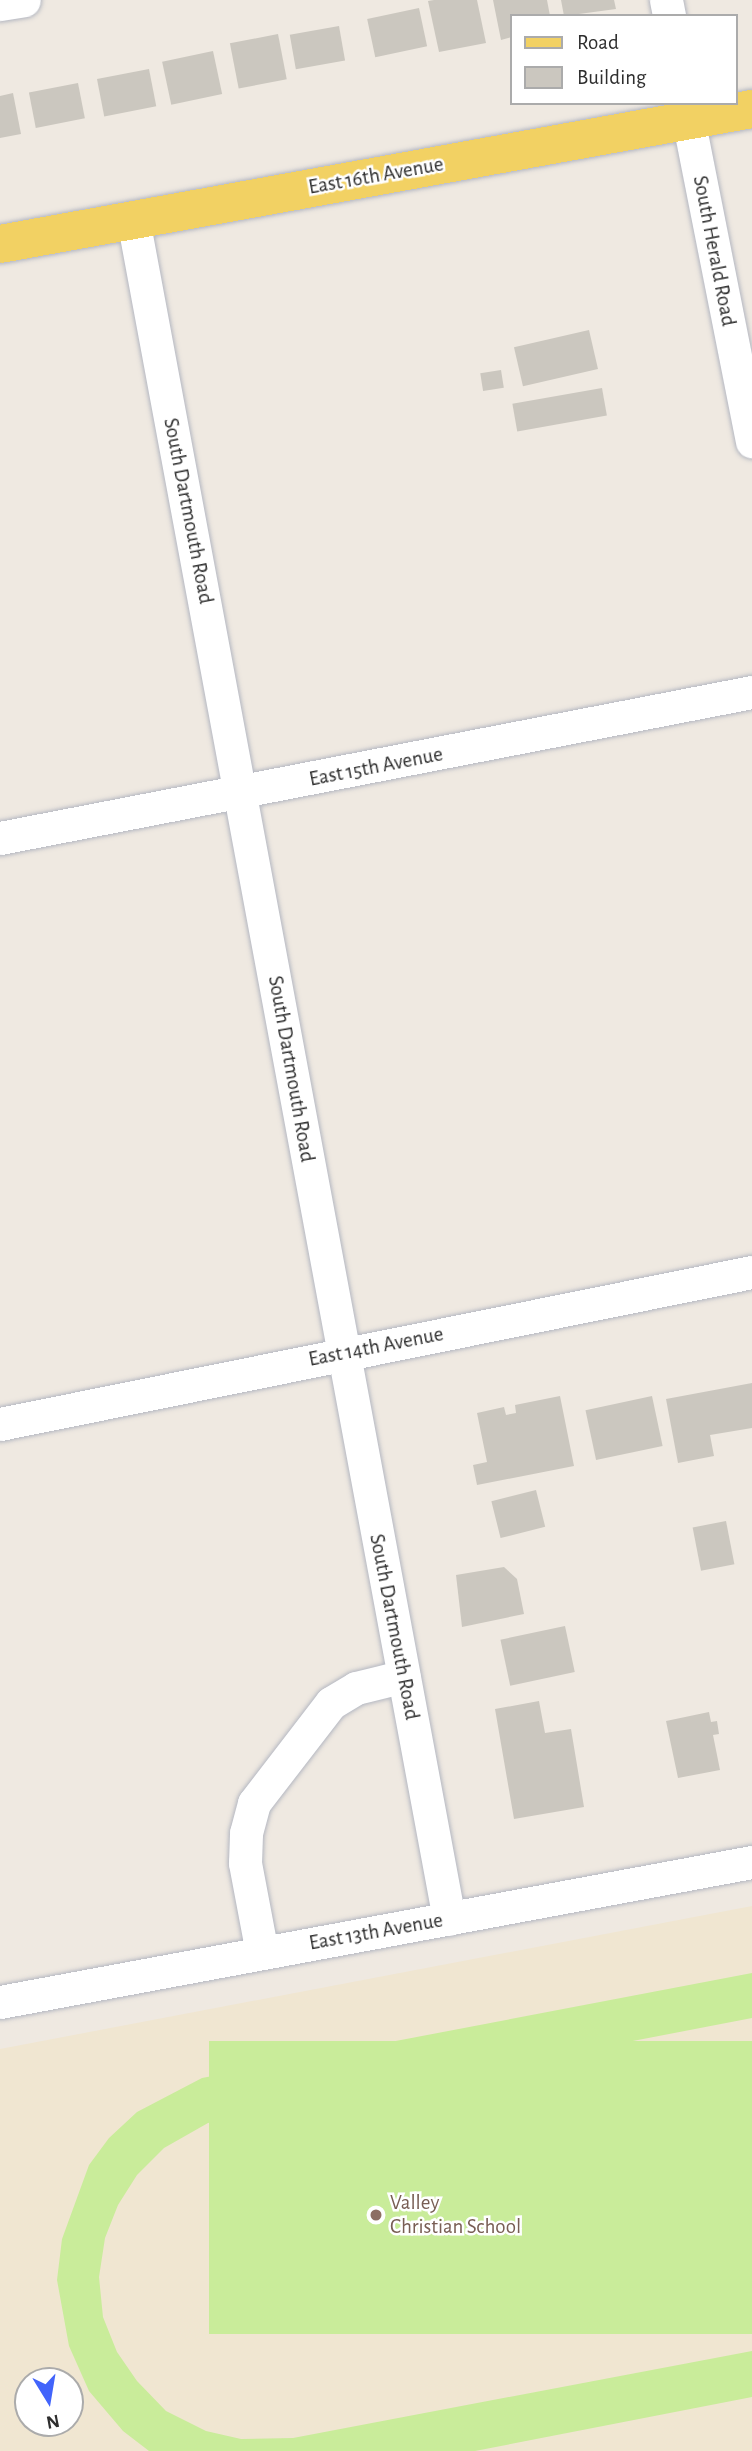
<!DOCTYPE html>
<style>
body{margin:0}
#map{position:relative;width:752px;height:2451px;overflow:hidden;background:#efe9e1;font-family:"Alegreya Sans",sans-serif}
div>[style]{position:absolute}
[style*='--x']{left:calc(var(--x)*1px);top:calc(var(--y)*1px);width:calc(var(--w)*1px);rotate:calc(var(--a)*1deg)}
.education>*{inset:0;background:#f0e6d1}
.pitch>*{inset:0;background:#c9ec9a;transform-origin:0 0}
.building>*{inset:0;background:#cbc7bf;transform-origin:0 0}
.roads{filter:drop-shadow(0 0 2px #b4b7c1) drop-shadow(0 0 2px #b4b7c1)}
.minor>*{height:33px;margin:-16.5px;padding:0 16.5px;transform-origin:16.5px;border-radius:16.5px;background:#fff}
.major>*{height:38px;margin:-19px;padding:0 19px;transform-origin:19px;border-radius:19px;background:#f2d163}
.dots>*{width:19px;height:19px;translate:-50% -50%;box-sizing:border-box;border:4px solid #fff;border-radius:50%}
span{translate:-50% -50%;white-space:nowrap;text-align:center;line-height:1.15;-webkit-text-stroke:5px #fff;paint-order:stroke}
.street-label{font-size:21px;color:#2e2e2e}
.education-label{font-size:21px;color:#785e54}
.left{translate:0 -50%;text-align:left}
.legend{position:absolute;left:510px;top:14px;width:228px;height:91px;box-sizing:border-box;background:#fff;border:2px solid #ababab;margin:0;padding:9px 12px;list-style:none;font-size:21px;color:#2e2e2e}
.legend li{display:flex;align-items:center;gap:14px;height:35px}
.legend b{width:35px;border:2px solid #ababab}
.north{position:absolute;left:14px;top:2367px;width:70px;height:70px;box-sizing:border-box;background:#fff;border:2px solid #ababab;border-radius:50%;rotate:169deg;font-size:19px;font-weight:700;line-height:28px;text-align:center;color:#2e2e2e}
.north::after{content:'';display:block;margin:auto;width:24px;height:32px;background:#4264fb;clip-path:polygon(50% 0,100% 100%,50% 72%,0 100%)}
</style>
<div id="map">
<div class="education">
<div style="clip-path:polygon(evenodd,752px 1906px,752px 2451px,0 2451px,0 2049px,752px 1906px,28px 2381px,70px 2381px,70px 2423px,28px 2423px,28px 2381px)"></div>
</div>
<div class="pitch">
<div style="clip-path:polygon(752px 1973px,752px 2018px,208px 2123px,164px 2148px,137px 2175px,118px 2205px,105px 2238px,99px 2277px,103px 2317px,117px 2352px,137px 2381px,166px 2411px,206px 2431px,241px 2439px,293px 2438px,752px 2351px,752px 2397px,475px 2451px,149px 2451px,123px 2431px,89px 2391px,69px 2346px,57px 2280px,62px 2239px,89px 2165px,109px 2138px,137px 2112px,202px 2078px)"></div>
<div style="left:752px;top:2041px;width:293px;height:543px;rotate:90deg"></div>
</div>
<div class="building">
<div style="clip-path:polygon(434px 0,477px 0,486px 43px,439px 52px,428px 1px)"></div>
<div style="clip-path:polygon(493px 0,547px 0,550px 16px,512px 16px,512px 37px,501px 40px)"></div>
<div style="clip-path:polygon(561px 0,614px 0,616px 9px,564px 16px)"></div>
<div style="left:419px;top:8px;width:39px;height:53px;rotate:78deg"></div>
<div style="left:339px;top:26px;width:35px;height:50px;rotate:80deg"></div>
<div style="left:278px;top:34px;width:46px;height:49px;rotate:79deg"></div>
<div style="left:213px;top:51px;width:44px;height:52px;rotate:78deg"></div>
<div style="left:149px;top:69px;width:38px;height:53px;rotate:79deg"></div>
<div style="left:78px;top:83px;width:36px;height:50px;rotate:79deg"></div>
<div style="clip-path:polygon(13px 93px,21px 134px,0 138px,0 96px)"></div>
<div style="left:589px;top:330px;width:40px;height:77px;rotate:77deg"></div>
<div style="left:501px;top:370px;width:18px;height:21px;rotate:81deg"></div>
<div style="left:602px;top:388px;width:28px;height:91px;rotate:80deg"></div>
<div style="clip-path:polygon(752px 1383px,752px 1428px,710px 1435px,714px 1456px,678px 1463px,666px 1399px)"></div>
<div style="clip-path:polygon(560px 1396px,574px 1466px,477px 1485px,473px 1465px,487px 1462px,477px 1413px,504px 1407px,506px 1415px,516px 1413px,515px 1405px)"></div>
<div style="left:652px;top:1396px;width:51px;height:68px;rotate:78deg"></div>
<div style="left:536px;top:1490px;width:38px;height:46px;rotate:76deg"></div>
<div style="left:726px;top:1521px;width:44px;height:34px;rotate:79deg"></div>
<div style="clip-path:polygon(504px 1567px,517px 1579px,524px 1614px,462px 1627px,456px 1575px)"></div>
<div style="left:565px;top:1626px;width:47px;height:66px;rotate:78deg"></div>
<div style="clip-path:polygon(539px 1701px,545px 1733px,571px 1729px,584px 1807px,514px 1819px,495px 1709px)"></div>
<div style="clip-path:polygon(709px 1712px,711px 1722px,717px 1721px,719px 1734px,713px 1735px,720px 1770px,678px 1778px,666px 1721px)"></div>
</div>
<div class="roads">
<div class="minor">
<div style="--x:666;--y:0;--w:16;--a:79"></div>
<div style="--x:0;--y:4;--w:24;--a:-9"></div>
<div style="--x:685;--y:103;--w:345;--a:78.8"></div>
<div style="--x:133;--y:219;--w:1729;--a:79.47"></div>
<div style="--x:0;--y:838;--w:766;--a:-10.99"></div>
<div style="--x:0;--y:1424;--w:767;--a:-11.43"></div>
<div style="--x:262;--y:1953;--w:92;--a:-100.7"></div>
<div style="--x:245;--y:1863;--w:30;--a:-88"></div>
<div style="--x:246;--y:1833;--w:31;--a:-75"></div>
<div style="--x:254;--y:1803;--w:126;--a:-52.4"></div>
<div style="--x:331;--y:1703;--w:29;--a:-31"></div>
<div style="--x:356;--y:1688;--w:49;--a:-14"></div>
<div style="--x:0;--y:2002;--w:765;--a:-10.55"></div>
</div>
<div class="major">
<div style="--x:0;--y:244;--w:764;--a:-10.18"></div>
</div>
</div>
<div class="dots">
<div style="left:376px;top:2215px;background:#8d6e63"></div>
</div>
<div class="street-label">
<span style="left:376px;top:176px;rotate:-10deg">East 16th Avenue</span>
<span style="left:714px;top:251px;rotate:79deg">South Herald Road</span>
<span style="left:188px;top:511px;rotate:79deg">South Dartmouth Road</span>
<span style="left:376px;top:767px;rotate:-11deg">East 15th Avenue</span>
<span style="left:291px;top:1069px;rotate:80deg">South Dartmouth Road</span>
<span style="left:376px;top:1347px;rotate:-11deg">East 14th Avenue</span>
<span style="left:394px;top:1627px;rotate:79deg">South Dartmouth Road</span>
<span style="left:376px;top:1932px;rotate:-10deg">East 13th Avenue</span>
</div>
<div class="education-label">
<span class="left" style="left:390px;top:2215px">Valley<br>Christian School</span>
</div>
<ul class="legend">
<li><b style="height:9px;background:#f2d163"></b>Road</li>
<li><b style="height:19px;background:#cbc7bf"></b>Building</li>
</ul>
<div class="north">N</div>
</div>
